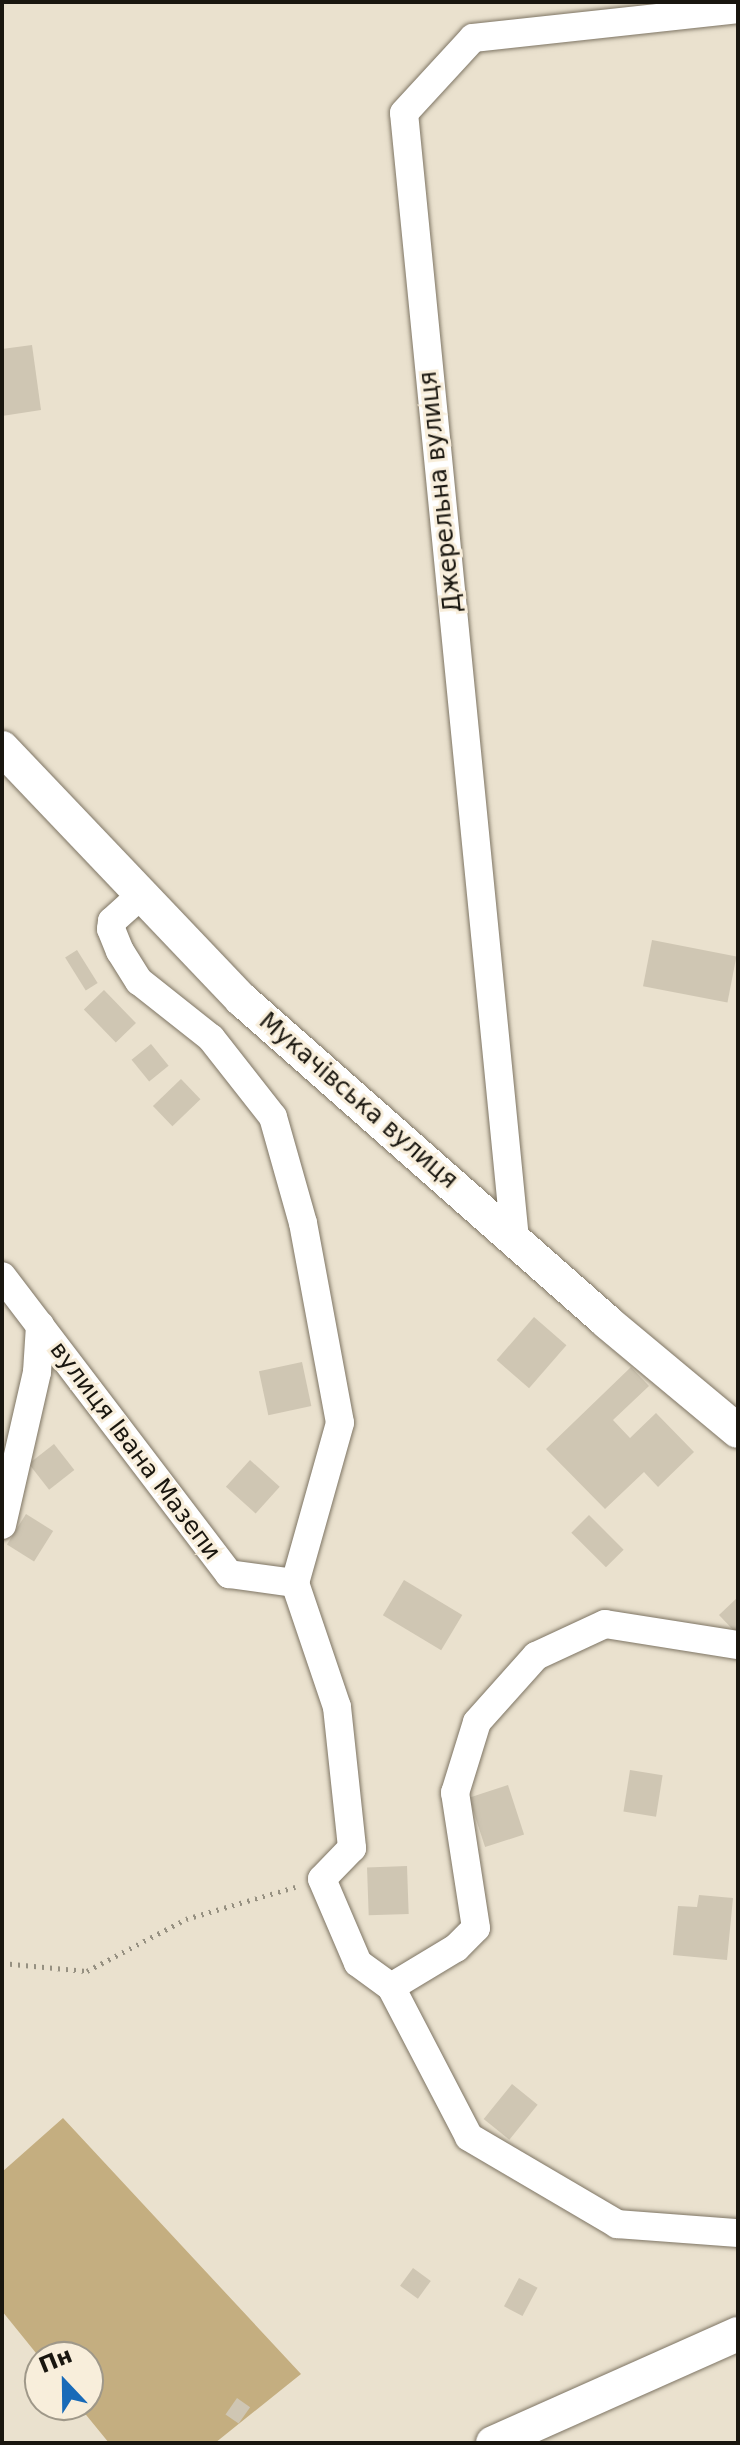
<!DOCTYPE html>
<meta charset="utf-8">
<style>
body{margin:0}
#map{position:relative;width:740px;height:2445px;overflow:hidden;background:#eae1ce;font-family:"DejaVu Sans",sans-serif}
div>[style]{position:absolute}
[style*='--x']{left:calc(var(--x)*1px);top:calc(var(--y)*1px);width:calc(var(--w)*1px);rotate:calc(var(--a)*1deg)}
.green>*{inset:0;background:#c4ae80}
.building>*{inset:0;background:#cfc6b3;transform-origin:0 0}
.path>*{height:5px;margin-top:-2.5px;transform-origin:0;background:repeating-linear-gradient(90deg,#969081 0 2px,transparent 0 8px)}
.roads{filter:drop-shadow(0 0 2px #7e7564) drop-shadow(0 0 2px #7e7564)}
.minor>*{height:28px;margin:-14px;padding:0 14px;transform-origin:14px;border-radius:14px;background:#fff}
.tertiary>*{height:34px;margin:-17px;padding:0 17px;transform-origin:17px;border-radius:17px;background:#fff}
span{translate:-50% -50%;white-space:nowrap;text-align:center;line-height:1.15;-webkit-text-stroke:6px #f8eedb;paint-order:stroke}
.street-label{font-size:24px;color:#19160f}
.frame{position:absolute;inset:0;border:4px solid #19160f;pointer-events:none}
.north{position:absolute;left:24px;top:2341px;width:80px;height:80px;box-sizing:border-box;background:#f8eedb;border:2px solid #9f9889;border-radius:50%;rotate:338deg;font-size:22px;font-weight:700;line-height:32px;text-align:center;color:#19160f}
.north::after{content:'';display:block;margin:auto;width:28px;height:36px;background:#186ab8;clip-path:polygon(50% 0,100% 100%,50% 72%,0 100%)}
</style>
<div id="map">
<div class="green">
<div style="clip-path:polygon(63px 2118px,301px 2374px,215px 2443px,109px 2443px,78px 2405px,88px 2405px,88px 2357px,40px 2358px,2px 2311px,2px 2172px)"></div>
</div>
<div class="building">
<div style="clip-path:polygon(32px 345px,41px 410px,2px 416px,2px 349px)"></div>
<div style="left:652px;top:940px;width:86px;height:47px;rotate:11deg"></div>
<div style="left:77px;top:950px;width:39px;height:14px;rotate:58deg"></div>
<div style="left:104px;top:990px;width:46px;height:28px;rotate:46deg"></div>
<div style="left:151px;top:1044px;width:28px;height:25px;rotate:51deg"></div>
<div style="left:181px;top:1079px;width:28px;height:39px;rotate:46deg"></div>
<div style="left:534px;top:1317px;width:43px;height:57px;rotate:41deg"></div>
<div style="left:302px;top:1362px;width:45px;height:44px;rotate:78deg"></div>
<div style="clip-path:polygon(631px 1367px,649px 1386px,613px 1420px,630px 1438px,656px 1413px,694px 1452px,658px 1487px,644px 1472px,605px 1509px,546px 1449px)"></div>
<div style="left:54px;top:1444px;width:33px;height:32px;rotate:52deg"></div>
<div style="left:250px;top:1460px;width:40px;height:36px;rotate:42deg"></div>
<div style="left:26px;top:1514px;width:32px;height:36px;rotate:32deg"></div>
<div style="left:589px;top:1515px;width:49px;height:25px;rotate:45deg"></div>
<div style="left:404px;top:1580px;width:68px;height:41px;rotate:31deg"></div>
<div style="clip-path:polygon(738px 1597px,738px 1635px,719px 1615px)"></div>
<div style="left:630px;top:1770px;width:33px;height:42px;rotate:9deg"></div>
<div style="left:508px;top:1785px;width:52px;height:41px;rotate:72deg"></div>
<div style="left:407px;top:1866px;width:48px;height:40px;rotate:88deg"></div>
<div style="clip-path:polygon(699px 1895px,733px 1898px,727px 1960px,673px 1955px,678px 1906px,697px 1907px)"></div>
<div style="left:512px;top:2084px;width:33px;height:45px;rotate:39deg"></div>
<div style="left:413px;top:2268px;width:22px;height:22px;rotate:36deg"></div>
<div style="left:519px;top:2278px;width:21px;height:32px;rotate:28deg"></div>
<div style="left:237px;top:2398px;width:16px;height:20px;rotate:35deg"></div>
</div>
<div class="path">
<div style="--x:2;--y:1963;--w:85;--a:5.4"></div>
<div style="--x:87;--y:1971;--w:112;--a:-27.7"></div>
<div style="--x:186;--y:1919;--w:114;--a:-16.4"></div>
</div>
<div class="roads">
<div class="minor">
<div style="--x:141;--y:895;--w:39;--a:138"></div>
<div style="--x:112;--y:921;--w:8;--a:97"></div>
<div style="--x:111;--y:929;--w:24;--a:68"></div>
<div style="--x:120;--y:951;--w:36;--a:58"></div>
<div style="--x:139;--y:981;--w:92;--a:38.4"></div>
<div style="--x:211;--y:1038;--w:100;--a:51.9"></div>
<div style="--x:273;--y:1117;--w:110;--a:74.2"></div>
<div style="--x:303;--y:1223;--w:203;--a:79.5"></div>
<div style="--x:340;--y:1423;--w:166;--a:105.7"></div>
<div style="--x:515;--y:1239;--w:1131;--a:-95.63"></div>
<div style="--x:404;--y:113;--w:102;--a:-47.4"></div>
<div style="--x:473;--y:38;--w:267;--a:-6.2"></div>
<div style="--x:2;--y:1276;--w:375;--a:52.7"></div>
<div style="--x:229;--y:1574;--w:67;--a:7.8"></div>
<div style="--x:295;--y:1583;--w:131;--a:71.3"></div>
<div style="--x:337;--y:1707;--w:142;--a:83.9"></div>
<div style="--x:352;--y:1848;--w:43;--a:134.1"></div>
<div style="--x:322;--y:1879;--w:91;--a:66.8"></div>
<div style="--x:358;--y:1963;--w:41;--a:36"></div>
<div style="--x:391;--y:1987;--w:169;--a:62.5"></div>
<div style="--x:469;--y:2137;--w:172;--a:30.4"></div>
<div style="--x:617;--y:2224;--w:121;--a:4.3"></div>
<div style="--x:2;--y:1525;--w:157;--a:-77.1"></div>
<div style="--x:37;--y:1372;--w:47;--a:-86.3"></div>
<div style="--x:391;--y:1987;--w:76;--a:-31"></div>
<div style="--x:456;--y:1948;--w:28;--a:-45"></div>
<div style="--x:476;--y:1928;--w:137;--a:-98.8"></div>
<div style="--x:455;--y:1793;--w:74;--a:-72.8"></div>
<div style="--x:477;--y:1722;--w:89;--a:-48.2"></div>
<div style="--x:536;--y:1656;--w:76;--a:-24.9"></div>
<div style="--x:605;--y:1624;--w:135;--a:9"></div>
</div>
<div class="tertiary">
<div style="--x:2;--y:748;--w:347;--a:46.4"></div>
<div style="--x:241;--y:999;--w:488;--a:41.4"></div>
<div style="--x:607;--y:1322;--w:170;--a:39.8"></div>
<div style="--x:493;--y:2443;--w:268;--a:-24"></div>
</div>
</div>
<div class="street-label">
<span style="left:441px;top:492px;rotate:-96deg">Джерельна вулиця</span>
<span style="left:358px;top:1101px;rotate:41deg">Мукачівська вулиця</span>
<span style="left:135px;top:1451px;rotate:53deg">вулиця Івана Мазепи</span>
</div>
<div class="frame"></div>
<div class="north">Пн</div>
</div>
